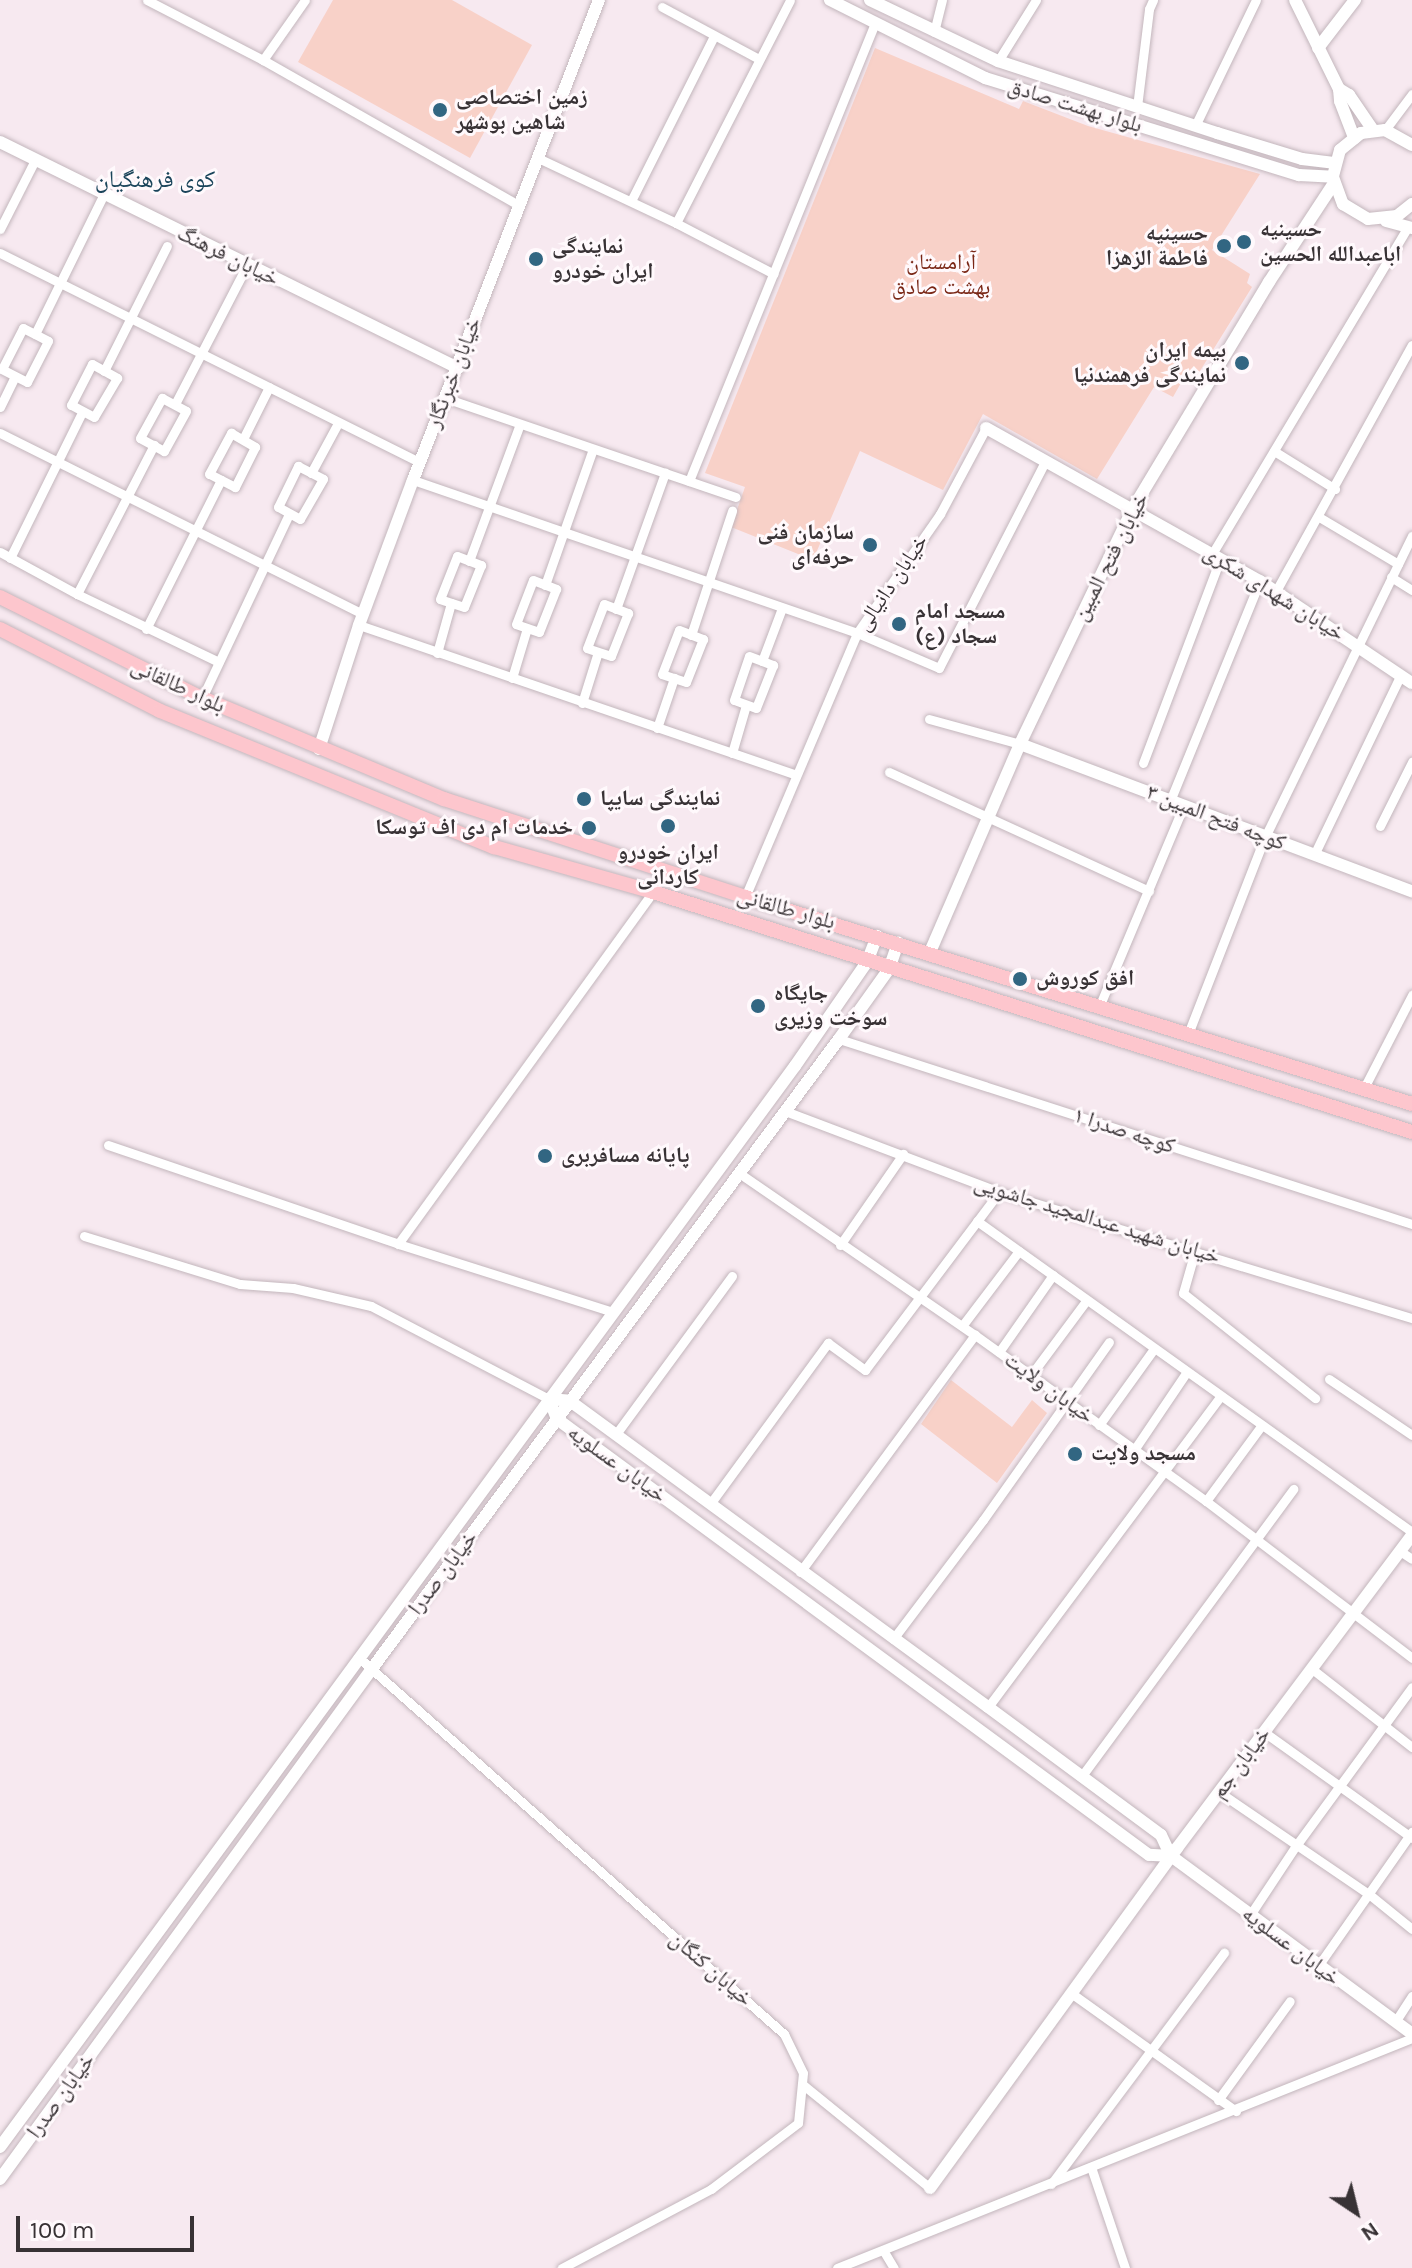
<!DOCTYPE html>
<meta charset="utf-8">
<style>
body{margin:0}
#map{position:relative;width:1412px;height:2268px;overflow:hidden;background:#f7e9f0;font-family:Karla,"Noto Naskh Arabic",sans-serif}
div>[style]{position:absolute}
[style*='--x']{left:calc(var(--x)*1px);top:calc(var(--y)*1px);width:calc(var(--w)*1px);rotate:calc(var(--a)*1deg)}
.green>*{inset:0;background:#f8d1c8}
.roads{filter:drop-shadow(0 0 2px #c3b6bc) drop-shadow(0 0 2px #c3b6bc)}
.minor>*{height:9px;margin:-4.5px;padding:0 4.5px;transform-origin:4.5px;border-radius:4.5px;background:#fff}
.tertiary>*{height:12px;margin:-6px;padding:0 6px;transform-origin:6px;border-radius:6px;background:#fff}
.primary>*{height:14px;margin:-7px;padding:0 7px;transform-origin:7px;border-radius:7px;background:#fdc6cd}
.dots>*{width:22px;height:22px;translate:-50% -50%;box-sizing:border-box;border:4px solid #fff9fc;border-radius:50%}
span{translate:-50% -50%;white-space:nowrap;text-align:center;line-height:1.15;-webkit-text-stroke:6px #fff9fc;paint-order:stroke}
.poi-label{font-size:22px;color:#383235;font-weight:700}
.left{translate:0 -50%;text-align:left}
.right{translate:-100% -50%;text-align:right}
.street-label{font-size:22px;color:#383235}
.park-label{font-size:22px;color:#7a2716}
.neighbourhood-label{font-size:24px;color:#1a445a}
.north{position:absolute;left:1316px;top:2172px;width:80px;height:80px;-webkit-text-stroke:6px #fff9fc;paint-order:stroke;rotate:145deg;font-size:22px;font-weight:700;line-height:32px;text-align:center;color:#383235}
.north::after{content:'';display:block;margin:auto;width:28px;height:36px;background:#383235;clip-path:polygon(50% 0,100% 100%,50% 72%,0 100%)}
.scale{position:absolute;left:16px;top:2216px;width:178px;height:36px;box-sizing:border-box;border:4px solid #383235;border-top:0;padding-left:10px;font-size:24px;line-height:28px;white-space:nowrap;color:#383235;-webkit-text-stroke:6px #fff9fc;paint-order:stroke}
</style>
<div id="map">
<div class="green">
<div style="clip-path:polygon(333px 0,452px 0,532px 45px,470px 158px,298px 62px)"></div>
<div style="clip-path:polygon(875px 48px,1019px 109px,1023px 101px,1088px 126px,1260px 174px,1212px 250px,1250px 274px,1247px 283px,1252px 287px,1195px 379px,1186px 374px,1173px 397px,1154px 387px,1097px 479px,983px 414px,943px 490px,860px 451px,813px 560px,731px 527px,745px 487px,705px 473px)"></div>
<div style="clip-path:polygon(951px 1380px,1012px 1427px,1032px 1400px,1047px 1413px,997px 1483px,921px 1424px)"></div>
</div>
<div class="roads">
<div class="minor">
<div style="--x:147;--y:0;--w:131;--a:27.3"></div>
<div style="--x:263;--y:60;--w:292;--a:29.6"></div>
<div style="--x:662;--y:7;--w:110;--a:28.2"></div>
<div style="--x:934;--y:32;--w:33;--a:-76"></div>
<div style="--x:263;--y:60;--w:73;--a:-55"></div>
<div style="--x:998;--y:61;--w:72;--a:-58.1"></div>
<div style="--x:1137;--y:107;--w:99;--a:-83"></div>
<div style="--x:1149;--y:9;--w:10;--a:-66"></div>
<div style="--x:1195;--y:126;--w:140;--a:-64.2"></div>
<div style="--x:1385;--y:130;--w:45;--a:-53.1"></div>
<div style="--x:538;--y:158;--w:153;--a:25.2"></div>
<div style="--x:676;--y:223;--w:110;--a:27.5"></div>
<div style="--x:631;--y:201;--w:185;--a:-63.3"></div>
<div style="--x:676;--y:223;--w:250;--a:-62.9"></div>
<div style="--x:0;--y:229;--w:77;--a:-63.1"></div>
<div style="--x:0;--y:253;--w:469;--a:26.5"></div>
<div style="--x:23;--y:328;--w:28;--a:27"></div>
<div style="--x:48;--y:341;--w:46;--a:117.1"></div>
<div style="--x:27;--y:382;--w:28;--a:-153"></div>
<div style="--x:2;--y:369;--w:46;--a:-62.9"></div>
<div style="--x:35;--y:334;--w:156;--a:-63.8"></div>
<div style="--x:92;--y:364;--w:29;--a:29"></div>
<div style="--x:117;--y:378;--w:45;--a:120.5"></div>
<div style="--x:94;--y:417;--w:26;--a:-152"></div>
<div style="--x:71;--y:405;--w:46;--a:-62.9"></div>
<div style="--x:104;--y:371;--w:140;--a:-63.3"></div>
<div style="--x:162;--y:398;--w:27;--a:28"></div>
<div style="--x:186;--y:411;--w:46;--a:118.8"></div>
<div style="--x:164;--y:451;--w:27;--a:-152"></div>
<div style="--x:140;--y:438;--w:46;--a:-61.2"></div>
<div style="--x:445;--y:398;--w:307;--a:18.8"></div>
<div style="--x:175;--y:404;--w:157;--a:-62.6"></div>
<div style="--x:0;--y:407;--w:34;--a:-64"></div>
<div style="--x:0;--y:433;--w:406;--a:26.5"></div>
<div style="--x:231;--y:433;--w:28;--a:30"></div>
<div style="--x:255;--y:447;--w:45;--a:116.6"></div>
<div style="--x:235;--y:487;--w:29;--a:-153"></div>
<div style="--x:209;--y:474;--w:47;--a:-61.8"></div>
<div style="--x:243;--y:439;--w:58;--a:-63.4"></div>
<div style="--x:1274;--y:451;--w:72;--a:31.9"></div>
<div style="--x:298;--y:466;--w:28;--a:27"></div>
<div style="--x:323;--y:479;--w:46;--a:119.9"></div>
<div style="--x:300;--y:519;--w:25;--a:-151"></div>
<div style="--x:278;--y:507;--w:46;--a:-64"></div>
<div style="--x:311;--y:473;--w:57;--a:-61.6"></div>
<div style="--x:413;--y:480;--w:470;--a:19"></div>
<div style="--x:857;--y:633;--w:89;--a:23.1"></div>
<div style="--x:939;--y:668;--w:232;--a:-62.8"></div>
<div style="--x:689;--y:481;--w:494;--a:-67.9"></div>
<div style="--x:1319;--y:517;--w:92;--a:30.7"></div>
<div style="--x:0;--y:552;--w:88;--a:28.6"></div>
<div style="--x:77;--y:594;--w:157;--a:25.6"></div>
<div style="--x:1212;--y:554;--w:381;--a:-59.1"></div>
<div style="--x:457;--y:556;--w:26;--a:21"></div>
<div style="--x:481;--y:565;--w:45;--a:112"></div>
<div style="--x:464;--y:607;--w:25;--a:-162"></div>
<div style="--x:440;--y:599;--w:46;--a:-68.4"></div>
<div style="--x:10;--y:558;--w:163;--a:-63.7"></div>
<div style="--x:469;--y:561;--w:146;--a:-69.6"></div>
<div style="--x:1391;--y:577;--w:25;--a:32"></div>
<div style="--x:533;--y:580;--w:25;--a:21"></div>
<div style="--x:556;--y:589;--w:46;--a:111.6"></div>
<div style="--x:539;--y:632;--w:24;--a:-161"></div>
<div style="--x:516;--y:624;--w:47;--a:-68.9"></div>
<div style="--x:545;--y:585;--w:144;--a:-70.6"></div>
<div style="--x:1276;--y:591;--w:281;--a:-61.1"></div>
<div style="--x:77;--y:594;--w:168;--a:-62.7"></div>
<div style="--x:604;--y:604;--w:26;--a:21"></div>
<div style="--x:628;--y:613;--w:46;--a:111.6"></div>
<div style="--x:611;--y:656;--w:25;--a:-162"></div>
<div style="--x:587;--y:648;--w:47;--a:-68.9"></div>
<div style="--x:616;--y:609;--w:145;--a:-70.2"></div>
<div style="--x:359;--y:625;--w:462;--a:18.9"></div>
<div style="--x:146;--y:629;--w:167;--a:-63.3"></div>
<div style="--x:679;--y:630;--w:26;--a:21"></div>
<div style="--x:703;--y:639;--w:46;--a:111.6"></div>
<div style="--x:686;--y:682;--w:25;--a:-162"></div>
<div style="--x:662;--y:674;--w:47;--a:-68.9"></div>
<div style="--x:691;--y:635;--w:131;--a:-71.7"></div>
<div style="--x:437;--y:653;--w:52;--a:-74.4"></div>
<div style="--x:749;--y:656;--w:26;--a:21"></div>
<div style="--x:773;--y:665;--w:46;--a:111.6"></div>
<div style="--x:756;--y:708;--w:23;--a:-160"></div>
<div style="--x:734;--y:700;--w:46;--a:-71.2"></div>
<div style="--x:762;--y:661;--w:57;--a:-69.3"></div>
<div style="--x:512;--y:678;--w:52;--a:-73.3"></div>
<div style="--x:202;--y:698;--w:204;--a:-64.7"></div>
<div style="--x:582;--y:703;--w:53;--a:-72.6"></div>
<div style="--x:929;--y:719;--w:94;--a:15.4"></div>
<div style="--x:657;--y:728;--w:53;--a:-71.2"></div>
<div style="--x:732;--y:753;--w:50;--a:-73.7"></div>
<div style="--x:1143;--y:763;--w:218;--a:-69.3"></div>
<div style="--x:889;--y:772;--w:286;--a:24.6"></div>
<div style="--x:1170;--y:801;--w:238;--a:-67.8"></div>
<div style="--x:1380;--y:826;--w:72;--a:-63.4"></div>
<div style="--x:1314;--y:855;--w:199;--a:-64.3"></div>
<div style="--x:745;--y:897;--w:287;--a:-67"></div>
<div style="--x:857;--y:633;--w:145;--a:-55.1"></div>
<div style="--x:940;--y:514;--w:98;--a:-61.9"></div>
<div style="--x:1099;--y:1007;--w:217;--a:-67.2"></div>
<div style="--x:1188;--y:1034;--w:212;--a:-68.7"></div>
<div style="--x:1265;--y:837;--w:335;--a:-64"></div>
<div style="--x:839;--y:1039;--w:602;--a:17.89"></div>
<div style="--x:1364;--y:1088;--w:105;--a:-62.7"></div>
<div style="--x:785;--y:1111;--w:229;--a:20.7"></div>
<div style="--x:999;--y:1192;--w:432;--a:17"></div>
<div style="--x:108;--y:1145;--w:306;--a:18.8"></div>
<div style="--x:739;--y:1173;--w:286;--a:34.5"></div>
<div style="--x:975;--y:1335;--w:284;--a:35.7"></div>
<div style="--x:1206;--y:1501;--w:259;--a:37.3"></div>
<div style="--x:977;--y:1221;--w:535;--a:35.56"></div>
<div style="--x:84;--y:1236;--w:163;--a:17.1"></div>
<div style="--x:240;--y:1284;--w:53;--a:4.3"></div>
<div style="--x:293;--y:1288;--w:80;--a:13"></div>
<div style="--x:371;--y:1306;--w:201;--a:27.6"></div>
<div style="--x:840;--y:1245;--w:111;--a:-55.3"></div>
<div style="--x:1195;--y:1251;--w:44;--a:105.9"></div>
<div style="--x:1183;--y:1293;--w:169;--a:38.5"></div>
<div style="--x:613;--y:1312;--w:225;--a:-162.4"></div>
<div style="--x:398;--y:1244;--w:435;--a:-54.1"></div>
<div style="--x:962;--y:1326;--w:94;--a:-52.8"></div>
<div style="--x:999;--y:1352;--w:94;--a:-55"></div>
<div style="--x:1031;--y:1375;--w:92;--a:-53.4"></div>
<div style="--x:1329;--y:1379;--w:100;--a:34"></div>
<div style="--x:1099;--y:1425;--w:92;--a:-54.2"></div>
<div style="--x:616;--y:1434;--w:196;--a:-53.7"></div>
<div style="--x:1134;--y:1450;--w:93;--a:-56"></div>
<div style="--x:1206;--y:1501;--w:93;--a:-53.7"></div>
<div style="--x:710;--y:1504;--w:200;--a:-53.8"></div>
<div style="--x:828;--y:1343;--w:46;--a:36.1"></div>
<div style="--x:865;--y:1370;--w:223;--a:-53"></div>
<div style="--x:1400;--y:1551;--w:14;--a:34"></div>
<div style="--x:800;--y:1572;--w:295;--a:-53.6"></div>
<div style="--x:893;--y:1639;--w:149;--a:-52.9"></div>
<div style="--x:983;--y:1520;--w:218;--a:-54.7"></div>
<div style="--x:358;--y:1657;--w:569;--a:41.51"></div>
<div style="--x:784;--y:2034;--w:43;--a:64"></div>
<div style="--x:803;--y:2073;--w:50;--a:95.7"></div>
<div style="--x:798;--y:2123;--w:109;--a:142.8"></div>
<div style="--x:711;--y:2189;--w:169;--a:152.1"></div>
<div style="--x:1312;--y:1669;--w:127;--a:38"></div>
<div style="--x:988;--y:1707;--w:387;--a:-53.2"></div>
<div style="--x:1264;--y:1732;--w:182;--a:35.6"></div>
<div style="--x:1081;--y:1777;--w:358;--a:-53.6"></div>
<div style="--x:1219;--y:1792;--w:183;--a:34.3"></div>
<div style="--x:1370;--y:1895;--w:54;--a:39"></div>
<div style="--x:1250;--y:1915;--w:82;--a:-56.5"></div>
<div style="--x:1295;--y:1847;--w:198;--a:-53.8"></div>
<div style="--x:1318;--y:1966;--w:164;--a:-55"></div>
<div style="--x:1071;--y:1993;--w:203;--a:35.6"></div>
<div style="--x:1395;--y:2022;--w:31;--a:-57"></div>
<div style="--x:802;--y:2084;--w:165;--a:39.1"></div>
<div style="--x:1218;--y:2100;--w:122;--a:-54"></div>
<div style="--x:1091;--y:2167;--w:107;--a:71.4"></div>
<div style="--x:1051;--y:2184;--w:289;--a:-53.2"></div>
<div style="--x:883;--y:2250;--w:21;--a:59"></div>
<div style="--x:837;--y:2268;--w:619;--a:-21.8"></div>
</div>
<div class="tertiary">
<div style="--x:830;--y:0;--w:174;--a:26.7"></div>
<div style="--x:985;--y:78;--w:329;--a:17.2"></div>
<div style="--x:1299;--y:175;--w:34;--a:3"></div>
<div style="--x:870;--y:0;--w:142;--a:25.5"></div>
<div style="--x:998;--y:61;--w:231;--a:18.2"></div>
<div style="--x:1217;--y:133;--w:89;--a:17"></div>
<div style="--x:1302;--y:159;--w:32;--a:7"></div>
<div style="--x:1295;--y:0;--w:99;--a:63.7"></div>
<div style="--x:1339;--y:89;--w:12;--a:85"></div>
<div style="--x:1340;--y:101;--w:40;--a:69"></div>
<div style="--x:1318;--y:48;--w:61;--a:-52.4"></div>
<div style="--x:1339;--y:89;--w:12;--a:31"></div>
<div style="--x:1349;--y:95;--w:42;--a:55.6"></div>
<div style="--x:0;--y:142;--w:511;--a:26.26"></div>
<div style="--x:1412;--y:145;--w:31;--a:-151"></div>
<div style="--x:1385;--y:130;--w:24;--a:173"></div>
<div style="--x:1361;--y:133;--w:27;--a:141"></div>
<div style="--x:1340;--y:150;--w:28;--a:105"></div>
<div style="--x:1333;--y:177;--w:29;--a:70"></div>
<div style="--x:1343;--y:204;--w:29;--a:31"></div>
<div style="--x:1368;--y:219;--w:29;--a:-6"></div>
<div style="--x:1397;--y:216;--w:19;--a:-39"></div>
<div style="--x:1386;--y:221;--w:27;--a:15"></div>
<div style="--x:986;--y:428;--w:314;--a:29.2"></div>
<div style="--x:1260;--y:581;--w:183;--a:33.9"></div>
<div style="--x:1020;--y:744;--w:419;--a:20.6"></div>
<div style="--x:319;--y:749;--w:130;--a:-72.1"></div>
<div style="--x:359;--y:625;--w:155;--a:-69.6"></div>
<div style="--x:413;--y:480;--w:515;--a:-68.82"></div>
<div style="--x:930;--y:952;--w:227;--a:-66.6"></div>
<div style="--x:1020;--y:744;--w:259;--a:-64.4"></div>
<div style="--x:1132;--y:510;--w:266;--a:-59"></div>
<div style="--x:1269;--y:282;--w:118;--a:-56.7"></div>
<div style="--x:1171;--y:1856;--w:22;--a:-177"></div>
<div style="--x:1149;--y:1855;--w:735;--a:-143.63"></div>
<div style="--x:557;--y:1419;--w:22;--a:-112"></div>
<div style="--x:549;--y:1399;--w:21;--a:5"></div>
<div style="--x:570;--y:1401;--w:518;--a:36.21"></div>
<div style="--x:988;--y:1707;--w:215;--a:36.5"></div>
<div style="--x:1161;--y:1835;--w:23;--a:65"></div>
<div style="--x:1171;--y:1856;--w:300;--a:36.4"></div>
<div style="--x:0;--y:2147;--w:1342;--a:-53.67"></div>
<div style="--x:795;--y:1066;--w:126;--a:-55.3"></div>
<div style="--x:867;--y:962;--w:28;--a:-69"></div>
<div style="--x:0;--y:2179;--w:630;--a:-53.91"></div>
<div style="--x:371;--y:1670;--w:786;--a:-53.44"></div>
<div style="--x:839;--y:1039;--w:86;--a:-54.5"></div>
<div style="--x:889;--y:969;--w:28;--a:-71"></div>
<div style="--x:930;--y:2188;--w:420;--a:-54"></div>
<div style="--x:1177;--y:1848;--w:391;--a:-53.1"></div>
</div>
<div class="primary">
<div style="--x:0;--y:597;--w:226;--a:26.6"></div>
<div style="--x:202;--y:698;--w:262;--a:22.7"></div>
<div style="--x:444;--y:799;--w:317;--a:18"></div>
<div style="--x:745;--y:897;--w:698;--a:17.24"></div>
<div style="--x:0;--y:629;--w:180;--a:27.1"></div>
<div style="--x:160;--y:711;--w:361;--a:22.2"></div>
<div style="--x:494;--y:847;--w:165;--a:15.8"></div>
<div style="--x:653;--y:892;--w:796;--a:17.55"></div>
</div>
</div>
<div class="dots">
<div style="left:440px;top:110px;background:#326682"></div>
<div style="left:1244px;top:242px;background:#326682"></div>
<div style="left:1224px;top:246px;background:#326682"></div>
<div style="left:536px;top:259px;background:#326682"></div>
<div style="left:1242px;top:363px;background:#326682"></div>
<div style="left:870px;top:545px;background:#326682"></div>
<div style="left:899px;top:624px;background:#326682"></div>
<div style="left:584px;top:799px;background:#326682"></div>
<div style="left:668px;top:826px;background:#326682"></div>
<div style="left:589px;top:828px;background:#326682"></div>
<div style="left:1020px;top:979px;background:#326682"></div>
<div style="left:758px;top:1006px;background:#326682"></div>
<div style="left:545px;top:1156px;background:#326682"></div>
<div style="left:1075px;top:1454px;background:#326682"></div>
</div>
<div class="poi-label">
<span class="left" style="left:456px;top:110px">زمین اختصاصی<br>شاهین بوشهر</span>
<span class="left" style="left:1260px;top:242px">حسینیه<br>اباعبدالله الحسین</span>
<span class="right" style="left:1208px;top:246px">حسینیه<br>فاطمة الزهزا</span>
<span class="left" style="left:552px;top:259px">نمایندگی<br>ایران خودرو</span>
<span class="right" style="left:1226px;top:363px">بیمه ایران<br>نمایندگی فرهمندنیا</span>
<span class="right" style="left:854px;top:545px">سازمان فنی<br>حرفه‌ای</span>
<span class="left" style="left:915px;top:624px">مسجد امام<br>سجاد (ع)</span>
<span class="left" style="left:600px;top:799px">نمایندگی سایپا</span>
<span class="right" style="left:573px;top:828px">خدمات ام دی اف توسکا</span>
<span style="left:668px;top:865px">ایران خودرو<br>کاردانی</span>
<span class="left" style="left:1036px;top:979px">افق کوروش</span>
<span class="left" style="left:774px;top:1006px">جایگاه<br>سوخت وزیری</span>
<span class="left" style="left:561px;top:1156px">پایانه مسافربری</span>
<span class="left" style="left:1091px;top:1454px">مسجد ولایت</span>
</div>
<div class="street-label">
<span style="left:1075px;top:106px;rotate:17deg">بلوار بهشت صادق</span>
<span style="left:228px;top:256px;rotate:26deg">خیابان فرهنگ</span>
<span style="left:454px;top:373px;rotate:-69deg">خیابان خبرنگار</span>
<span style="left:1111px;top:557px;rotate:-63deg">خیابان فتح المبین</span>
<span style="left:892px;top:583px;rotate:-56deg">خیابان دانیالی</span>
<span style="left:1274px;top:593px;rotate:32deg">خیابان شهدای شکری</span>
<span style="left:178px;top:686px;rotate:25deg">بلوار طالقانی</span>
<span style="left:1216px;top:818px;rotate:21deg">کوچه فتح المبین ۳</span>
<span style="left:786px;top:909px;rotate:16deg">بلوار طالقانی</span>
<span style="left:1124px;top:1131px;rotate:18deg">کوچه صدرا ۱</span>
<span style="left:1097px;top:1220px;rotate:17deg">خیابان شهید عبدالمجید جاشویی</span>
<span style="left:1049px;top:1388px;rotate:36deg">خیابان ولایت</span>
<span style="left:617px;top:1464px;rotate:36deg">خیابان عسلویه</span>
<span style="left:443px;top:1573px;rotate:-53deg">خیابان صدرا</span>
<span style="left:1241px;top:1763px;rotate:-53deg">خیابان جم</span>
<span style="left:1291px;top:1946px;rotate:37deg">خیابان عسلویه</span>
<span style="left:711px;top:1969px;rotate:41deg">خیابان کنگان</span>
<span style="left:61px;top:2096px;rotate:-54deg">خیابان صدرا</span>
</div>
<div class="park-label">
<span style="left:941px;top:275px">آرامستان<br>بهشت صادق</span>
</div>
<div class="neighbourhood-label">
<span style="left:155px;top:180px">کوی فرهنگیان</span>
</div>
<div class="north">N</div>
<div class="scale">100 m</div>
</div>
